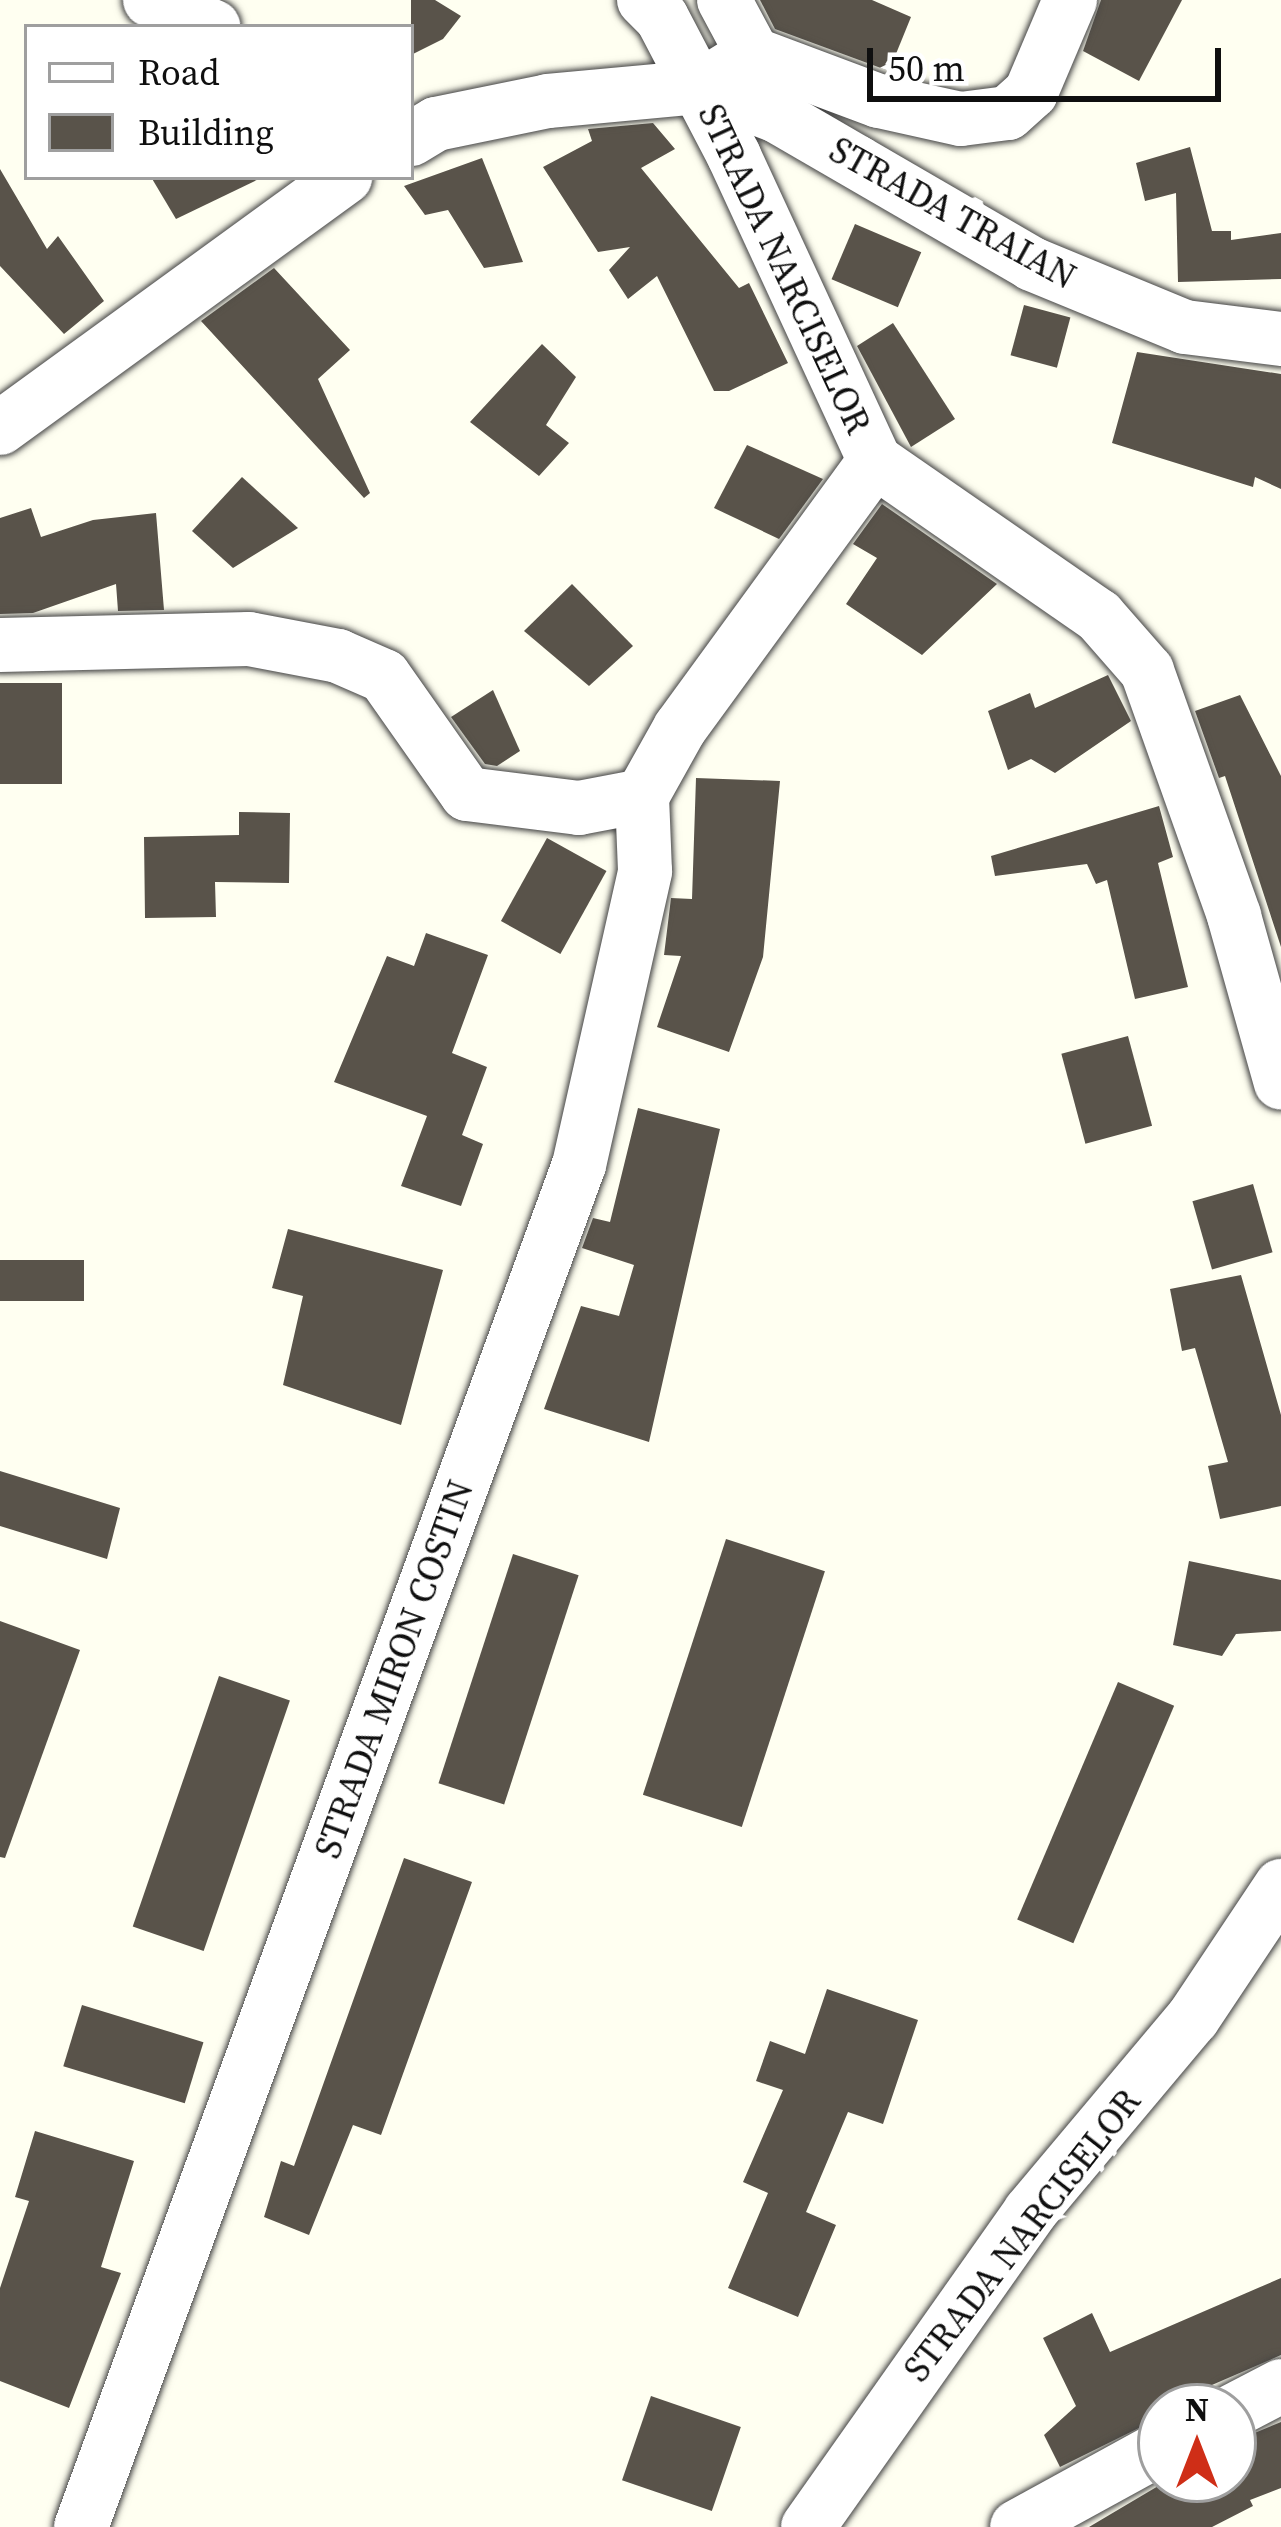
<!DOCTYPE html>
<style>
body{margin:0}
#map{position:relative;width:1281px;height:2527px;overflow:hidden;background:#fffff1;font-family:"Source Serif 4",serif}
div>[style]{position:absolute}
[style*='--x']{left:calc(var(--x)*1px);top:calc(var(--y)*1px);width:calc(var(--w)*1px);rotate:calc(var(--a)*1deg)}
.building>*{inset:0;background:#59534a;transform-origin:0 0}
.roads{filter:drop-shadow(0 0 3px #424242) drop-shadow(0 0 3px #424242)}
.street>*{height:54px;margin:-27px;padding:0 27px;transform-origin:27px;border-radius:27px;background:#fff}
span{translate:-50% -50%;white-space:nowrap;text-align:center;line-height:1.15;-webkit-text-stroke:12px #fff;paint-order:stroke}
.street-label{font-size:36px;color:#0f0f0f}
.legend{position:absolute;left:24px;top:24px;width:390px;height:156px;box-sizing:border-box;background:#fff;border:3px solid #9f9f9f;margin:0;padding:15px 21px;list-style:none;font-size:36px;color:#0f0f0f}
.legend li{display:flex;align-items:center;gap:24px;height:60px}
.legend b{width:60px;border:3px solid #9f9f9f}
.north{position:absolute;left:1137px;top:2383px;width:120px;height:120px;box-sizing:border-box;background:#fff;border:3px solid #9f9f9f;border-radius:50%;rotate:0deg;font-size:33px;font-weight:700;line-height:48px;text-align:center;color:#0f0f0f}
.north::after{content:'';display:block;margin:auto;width:42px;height:54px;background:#cf2e17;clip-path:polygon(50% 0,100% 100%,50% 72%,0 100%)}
.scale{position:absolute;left:867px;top:48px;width:354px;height:54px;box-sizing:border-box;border:6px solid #0f0f0f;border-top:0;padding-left:15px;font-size:36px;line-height:42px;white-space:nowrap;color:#0f0f0f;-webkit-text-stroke:9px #fff;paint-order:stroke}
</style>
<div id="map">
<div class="building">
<div style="clip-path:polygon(411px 0,435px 0,461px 16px,443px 39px,411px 55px)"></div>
<div style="clip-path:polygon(760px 0,872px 0,911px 17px,889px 71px,775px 29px)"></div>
<div style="clip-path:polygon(1101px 0,1182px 0,1139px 81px,1083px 51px)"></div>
<div style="clip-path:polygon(653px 123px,675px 149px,641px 168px,739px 288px,749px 283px,788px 363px,729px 391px,714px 391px,657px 276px,628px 299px,609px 270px,630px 247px,598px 252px,543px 167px,592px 141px,588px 129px)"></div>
<div style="clip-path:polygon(1190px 147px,1212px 231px,1231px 231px,1231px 240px,1281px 233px,1281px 279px,1178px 282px,1176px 193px,1145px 201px,1136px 163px)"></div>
<div style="clip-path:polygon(482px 158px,496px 193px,523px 262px,484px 268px,448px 210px,425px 215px,404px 186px)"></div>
<div style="clip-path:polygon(0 169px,47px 249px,58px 236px,104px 301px,64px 334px,0 266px)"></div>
<div style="clip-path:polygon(151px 177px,263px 177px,176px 219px)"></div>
<div style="left:855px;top:224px;width:72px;height:60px;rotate:23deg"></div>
<div style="clip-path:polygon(274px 268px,350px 350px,318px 379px,370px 493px,364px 498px,201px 321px)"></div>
<div style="left:1024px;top:305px;width:48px;height:52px;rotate:15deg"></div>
<div style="clip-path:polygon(893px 323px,955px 419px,911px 447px,857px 346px)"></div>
<div style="clip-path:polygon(542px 344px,576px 377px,546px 425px,569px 443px,539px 476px,470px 422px)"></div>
<div style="clip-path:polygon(1137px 352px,1281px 374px,1281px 489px,1255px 477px,1253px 487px,1112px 443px)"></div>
<div style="clip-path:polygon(747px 445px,823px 479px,779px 539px,714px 508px)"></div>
<div style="clip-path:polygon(242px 477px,298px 528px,233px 568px,192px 531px)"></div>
<div style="clip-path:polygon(882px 504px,997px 584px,922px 655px,846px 604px,877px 558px,853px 544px)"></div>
<div style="clip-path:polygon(31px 508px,41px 537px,93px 520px,156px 513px,164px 610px,118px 611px,116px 584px,33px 613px,0 614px,0 518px)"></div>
<div style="clip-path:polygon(572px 584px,633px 646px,589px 686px,524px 631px)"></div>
<div style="clip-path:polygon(1108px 675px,1131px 721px,1055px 773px,1031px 759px,1008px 770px,988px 711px,1030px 693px,1035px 708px)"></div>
<div style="left:0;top:683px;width:62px;height:101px"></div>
<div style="clip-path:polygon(493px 690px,520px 751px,497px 766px,485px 764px,451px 717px)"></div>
<div style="clip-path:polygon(1240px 695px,1281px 776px,1281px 947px,1225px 776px,1219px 778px,1195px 711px)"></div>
<div style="clip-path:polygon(696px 778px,780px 781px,763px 957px,729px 1052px,657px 1027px,681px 956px,664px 955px,671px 898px,692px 899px)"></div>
<div style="clip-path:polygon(1159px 806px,1173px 857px,1158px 863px,1188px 987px,1135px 999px,1107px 880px,1096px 884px,1087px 864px,995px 876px,991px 856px)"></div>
<div style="clip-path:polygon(239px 812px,290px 813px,289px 883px,215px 882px,216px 917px,145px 918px,144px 837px,239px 835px)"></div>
<div style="left:547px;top:838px;width:68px;height:95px;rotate:29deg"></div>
<div style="clip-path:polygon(426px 933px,488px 955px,452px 1053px,487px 1067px,462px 1135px,483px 1144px,461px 1206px,401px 1186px,427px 1116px,334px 1082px,387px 956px,414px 966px)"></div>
<div style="left:1128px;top:1036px;width:93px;height:69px;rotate:75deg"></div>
<div style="clip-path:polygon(638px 1108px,720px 1129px,649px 1442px,544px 1409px,581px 1306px,619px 1316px,634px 1265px,582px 1248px,593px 1218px,610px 1222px)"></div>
<div style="left:1253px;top:1184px;width:71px;height:63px;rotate:74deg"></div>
<div style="clip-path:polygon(288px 1229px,443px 1270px,401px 1425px,283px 1385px,303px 1296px,272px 1288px)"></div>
<div style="left:0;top:1260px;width:84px;height:41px"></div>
<div style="clip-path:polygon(1241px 1275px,1281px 1415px,1281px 1506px,1220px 1519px,1208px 1466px,1228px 1462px,1195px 1348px,1182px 1351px,1170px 1289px)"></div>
<div style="clip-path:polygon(0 1471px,120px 1508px,107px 1559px,0 1526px)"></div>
<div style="left:726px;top:1539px;width:104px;height:269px;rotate:18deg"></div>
<div style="left:513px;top:1554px;width:69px;height:241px;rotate:18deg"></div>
<div style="clip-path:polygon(1189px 1561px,1281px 1580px,1281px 1631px,1236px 1634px,1222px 1656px,1173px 1645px)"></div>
<div style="clip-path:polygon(0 1621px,80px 1650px,5px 1858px,0 1857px)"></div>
<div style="left:219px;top:1676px;width:75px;height:265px;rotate:19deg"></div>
<div style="left:1118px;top:1682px;width:61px;height:258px;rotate:23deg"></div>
<div style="clip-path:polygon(404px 1858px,472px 1882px,381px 2135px,353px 2125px,309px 2235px,264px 2217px,281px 2161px,294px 2166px)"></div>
<div style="clip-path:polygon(827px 1989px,918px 2020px,883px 2124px,848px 2112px,806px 2212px,836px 2225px,798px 2317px,728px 2288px,768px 2193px,743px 2182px,783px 2090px,756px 2081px,770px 2041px,805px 2054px)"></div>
<div style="left:82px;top:2005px;width:127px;height:64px;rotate:17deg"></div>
<div style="clip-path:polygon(35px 2131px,134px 2161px,101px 2267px,121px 2273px,69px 2408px,0 2381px,0 2288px,29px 2201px,15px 2197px)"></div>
<div style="clip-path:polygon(1281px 2278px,1281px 2355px,1161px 2407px,1161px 2417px,1060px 2467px,1044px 2435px,1076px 2406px,1043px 2338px,1092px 2313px,1110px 2352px)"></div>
<div style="left:651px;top:2396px;width:95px;height:89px;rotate:19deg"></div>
<div style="clip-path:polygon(1281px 2422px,1281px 2488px,1250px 2500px,1253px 2506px,1212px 2527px,1089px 2527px,1170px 2479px,1233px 2479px,1233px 2442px)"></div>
</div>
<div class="roads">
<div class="street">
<div style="--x:150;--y:0;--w:69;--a:22.9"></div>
<div style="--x:644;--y:0;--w:25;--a:45"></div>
<div style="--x:662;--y:18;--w:156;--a:62.4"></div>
<div style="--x:734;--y:156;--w:336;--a:65.2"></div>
<div style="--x:875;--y:461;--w:272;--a:34.7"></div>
<div style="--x:1099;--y:616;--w:73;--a:48.9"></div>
<div style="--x:1147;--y:671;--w:260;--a:70.4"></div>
<div style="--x:1234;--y:916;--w:173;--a:74.3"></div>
<div style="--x:724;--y:0;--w:61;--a:61.8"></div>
<div style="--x:700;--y:87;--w:82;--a:20.6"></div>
<div style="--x:777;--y:116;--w:295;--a:30.1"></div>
<div style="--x:1032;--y:264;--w:165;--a:22.4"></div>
<div style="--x:1185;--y:327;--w:97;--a:7.1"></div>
<div style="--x:411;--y:139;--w:29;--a:-31"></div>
<div style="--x:436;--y:124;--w:114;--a:-11.6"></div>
<div style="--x:548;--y:101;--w:153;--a:-5.3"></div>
<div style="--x:700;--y:87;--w:62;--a:-31.9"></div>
<div style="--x:753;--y:54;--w:134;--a:20.5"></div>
<div style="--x:879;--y:101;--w:84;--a:12.4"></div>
<div style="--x:961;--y:119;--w:47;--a:-7.3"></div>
<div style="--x:1008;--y:113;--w:31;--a:-42"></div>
<div style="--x:1031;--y:92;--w:100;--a:-67"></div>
<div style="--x:0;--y:428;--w:427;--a:-36"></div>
<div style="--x:0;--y:645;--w:249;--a:-1.4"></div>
<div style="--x:249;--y:639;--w:91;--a:10.8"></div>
<div style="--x:338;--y:656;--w:50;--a:23.5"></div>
<div style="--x:384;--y:676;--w:144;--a:54.9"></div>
<div style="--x:467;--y:794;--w:113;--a:7.1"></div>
<div style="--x:579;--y:808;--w:64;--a:-10.8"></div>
<div style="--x:642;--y:796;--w:78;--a:-60.8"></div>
<div style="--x:680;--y:728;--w:331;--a:-53.9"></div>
<div style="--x:1233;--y:2411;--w:54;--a:-27.5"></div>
<div style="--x:81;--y:2527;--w:1450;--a:-69.92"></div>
<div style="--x:579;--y:1165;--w:301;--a:-77.3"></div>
<div style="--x:645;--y:871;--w:75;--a:-92.3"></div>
<div style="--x:808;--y:2527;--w:385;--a:-54.8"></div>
<div style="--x:1030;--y:2212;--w:253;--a:-50"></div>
<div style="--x:1193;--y:2018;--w:159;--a:-56.3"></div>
<div style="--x:1017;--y:2527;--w:164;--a:-28.7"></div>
</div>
</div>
<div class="street-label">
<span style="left:953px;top:213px;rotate:29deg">STRADA TRAIAN</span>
<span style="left:785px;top:269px;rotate:65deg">STRADA NARCISELOR</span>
<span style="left:394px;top:1669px;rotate:-70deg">STRADA MIRON COSTIN</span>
<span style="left:1022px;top:2235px;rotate:-52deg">STRADA NARCISELOR</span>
</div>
<ul class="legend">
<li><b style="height:15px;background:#fff"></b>Road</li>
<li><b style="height:33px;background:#59534a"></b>Building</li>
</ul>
<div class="north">N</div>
<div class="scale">50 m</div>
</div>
